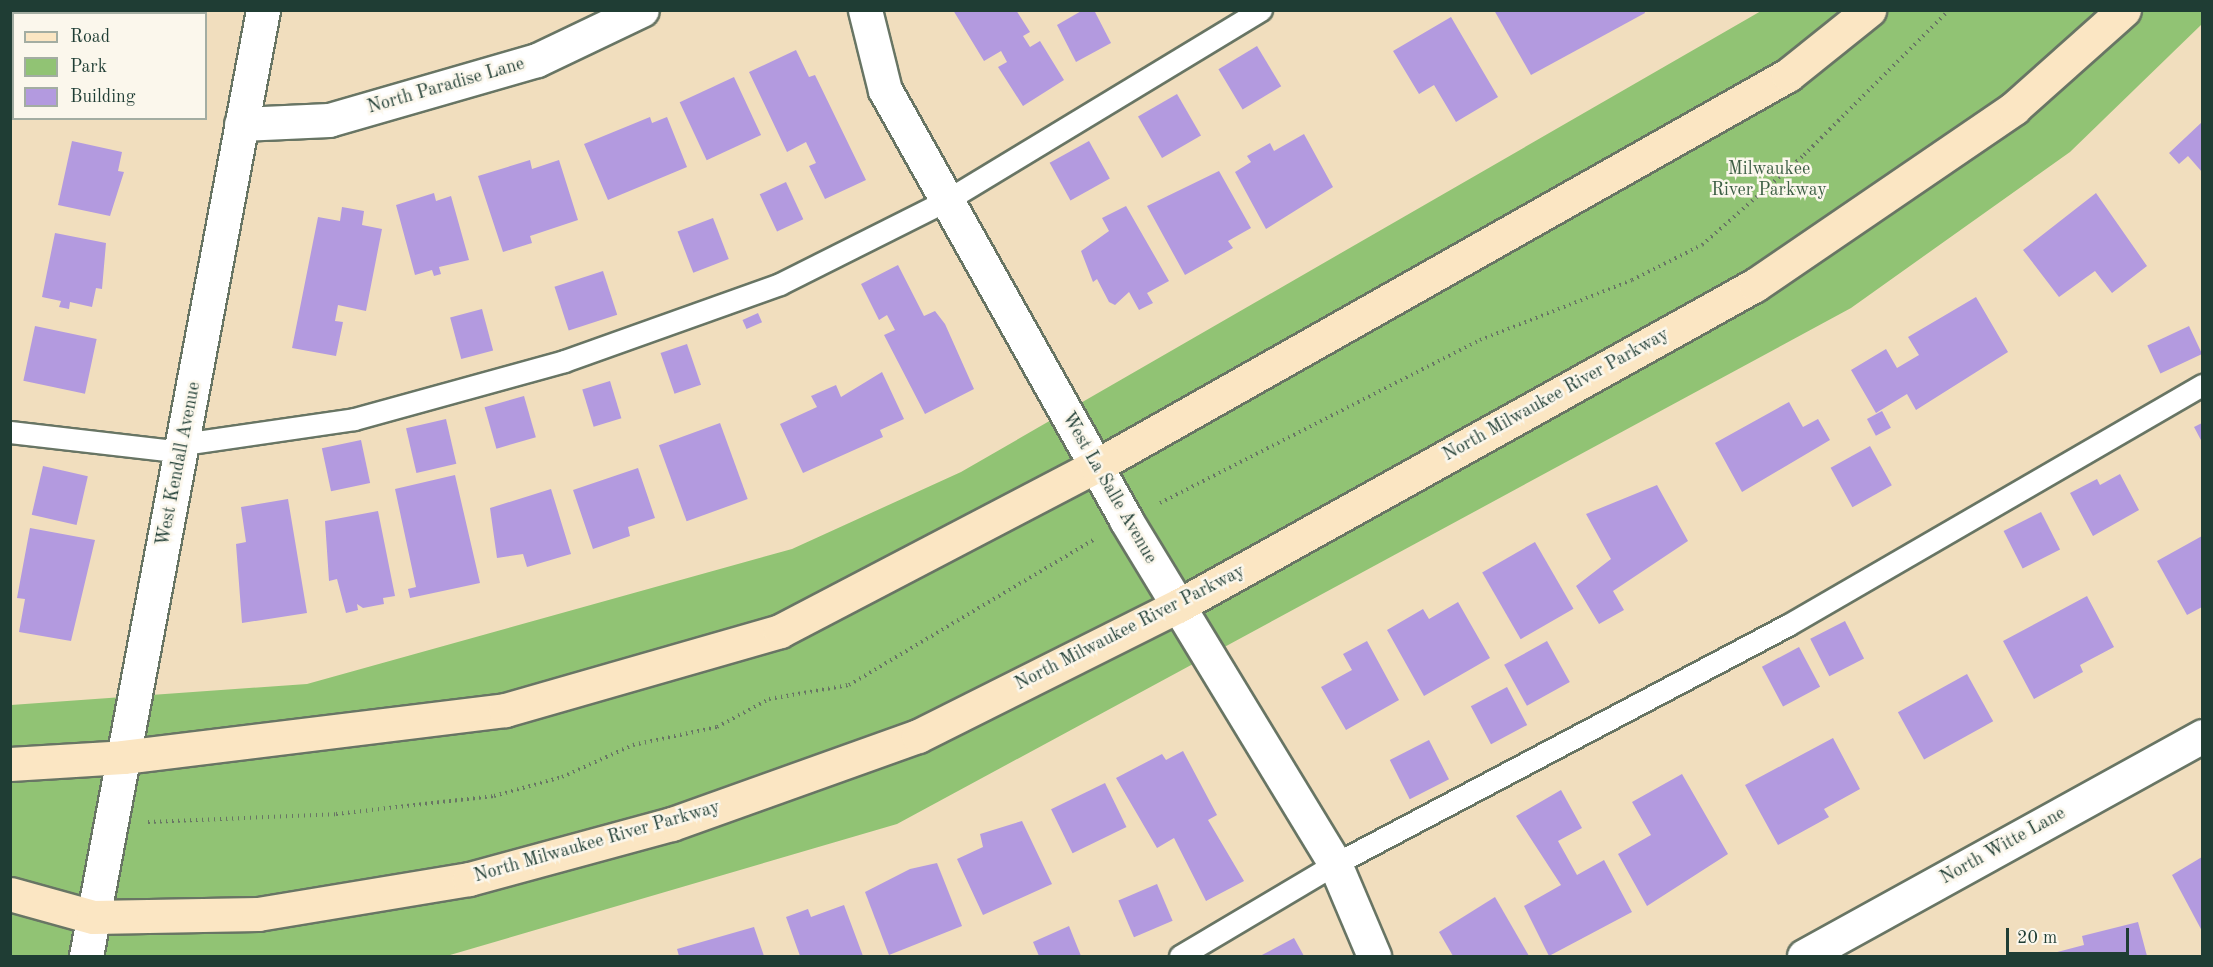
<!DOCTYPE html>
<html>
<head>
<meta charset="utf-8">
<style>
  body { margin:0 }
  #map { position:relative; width:2213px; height:967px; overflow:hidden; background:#f1debe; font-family:"Old Standard TT",serif }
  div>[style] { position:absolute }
  .green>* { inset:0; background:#91c374 }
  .building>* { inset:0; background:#b39adf; transform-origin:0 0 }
  .path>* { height:4px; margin-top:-2px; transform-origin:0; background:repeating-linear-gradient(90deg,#687564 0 1.5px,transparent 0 6px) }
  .roads { filter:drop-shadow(2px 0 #687564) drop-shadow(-2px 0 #687564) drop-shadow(0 2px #687564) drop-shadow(0 -2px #687564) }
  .lane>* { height:21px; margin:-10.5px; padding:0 10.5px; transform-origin:10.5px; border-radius:10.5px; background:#fff }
  .street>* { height:33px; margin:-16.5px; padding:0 16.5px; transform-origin:16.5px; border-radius:16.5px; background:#fff }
  .secondary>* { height:33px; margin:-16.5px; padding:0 16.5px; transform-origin:16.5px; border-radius:16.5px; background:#fbe6c3 }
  span { translate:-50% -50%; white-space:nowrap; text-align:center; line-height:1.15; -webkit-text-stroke:5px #fbf7ec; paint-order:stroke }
  .street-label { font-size:18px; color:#1f3d34 }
  .park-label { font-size:18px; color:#3c5e44 }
  .frame { position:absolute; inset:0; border:12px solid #1f3d34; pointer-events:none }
  .legend { position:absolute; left:12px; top:12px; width:195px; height:108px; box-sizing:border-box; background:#fbf7ec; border:2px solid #a3ada2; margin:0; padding:8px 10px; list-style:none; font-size:18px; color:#1f3d34 }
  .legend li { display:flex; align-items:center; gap:12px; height:30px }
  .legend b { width:30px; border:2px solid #a3ada2 }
  .scale { position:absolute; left:2006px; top:928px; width:123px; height:27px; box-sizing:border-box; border:3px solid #1f3d34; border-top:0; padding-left:8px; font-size:18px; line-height:21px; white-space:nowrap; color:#1f3d34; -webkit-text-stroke:4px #fbf7ec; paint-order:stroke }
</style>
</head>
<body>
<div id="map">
  <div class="green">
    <i style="clip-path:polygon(1761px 11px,2202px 11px,2202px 24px,2070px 152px,1851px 308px,897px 824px,450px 955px,11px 956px,11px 705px,307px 684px,792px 549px,961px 472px)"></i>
  </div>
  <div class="building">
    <i style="clip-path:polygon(18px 10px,68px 10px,17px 14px)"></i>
    <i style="clip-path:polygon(953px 10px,1016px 10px,1030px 32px,1023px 36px,1030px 47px,1040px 41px,1064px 80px,1023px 106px,998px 67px,1007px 62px,1001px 51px,984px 61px)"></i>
    <i style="clip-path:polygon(1083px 10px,1094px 10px,1111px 43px,1076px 62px,1057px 25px)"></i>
    <i style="clip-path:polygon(1494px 10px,1644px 10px,1645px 13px,1531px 75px)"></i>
    <i style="clip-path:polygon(1451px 17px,1498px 97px,1456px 122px,1434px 85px,1419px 94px,1393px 51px)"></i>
    <i style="left:1257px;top:46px;width:47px;height:45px;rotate:59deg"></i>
    <i style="clip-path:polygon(796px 50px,809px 77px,815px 75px,866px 180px,825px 199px,809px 166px,816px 163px,806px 142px,787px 152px,749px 72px)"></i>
    <i style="left:734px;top:77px;width:64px;height:60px;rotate:65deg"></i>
    <i style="left:1177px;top:94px;width:48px;height:45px;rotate:60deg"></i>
    <i style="clip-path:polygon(650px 117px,652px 123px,667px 117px,687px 167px,608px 200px,584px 144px)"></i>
    <i style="clip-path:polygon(2202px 122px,2202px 172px,2188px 156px,2179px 164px,2169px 153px)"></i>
    <i style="clip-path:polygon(1304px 134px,1333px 187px,1266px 229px,1235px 172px,1251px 162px,1247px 156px,1270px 143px,1274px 151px)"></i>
    <i style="clip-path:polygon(72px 141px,122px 152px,118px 171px,124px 172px,110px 216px,58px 205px)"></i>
    <i style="left:1089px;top:141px;width:43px;height:45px;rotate:61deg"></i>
    <i style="clip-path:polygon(530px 160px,532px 169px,559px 160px,578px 220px,530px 236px,532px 243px,503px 252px,478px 176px)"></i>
    <i style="clip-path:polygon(1219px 171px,1251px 228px,1228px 241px,1233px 248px,1185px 275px,1147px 206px)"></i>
    <i style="left:786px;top:182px;width:41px;height:29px;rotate:65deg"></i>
    <i style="clip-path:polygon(434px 193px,436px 201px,451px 196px,469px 260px,439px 267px,441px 274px,434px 276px,432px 270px,415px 275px,396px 205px)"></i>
    <i style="clip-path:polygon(2096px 193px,2147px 266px,2112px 293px,2095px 271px,2059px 297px,2023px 250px)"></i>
    <i style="clip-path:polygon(1126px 206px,1169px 281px,1147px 293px,1153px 303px,1139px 310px,1129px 292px,1115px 305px,1109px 302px,1097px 279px,1093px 282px,1081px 251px,1109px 231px,1102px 218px)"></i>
    <i style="clip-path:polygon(342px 207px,364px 211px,362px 225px,382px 229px,366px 311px,338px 305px,335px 321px,343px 322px,336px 356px,292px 348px,318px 217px,340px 221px)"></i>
    <i style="left:713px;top:218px;width:44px;height:38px;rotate:69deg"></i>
    <i style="clip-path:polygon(55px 233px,106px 243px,102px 289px,96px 288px,92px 307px,70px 302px,69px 309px,59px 307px,61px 301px,42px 297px)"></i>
    <i style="clip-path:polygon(898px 265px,924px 316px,935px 311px,945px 324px,974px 389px,925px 414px,884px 335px,895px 330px,887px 315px,879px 320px,861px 284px)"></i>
    <i style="left:603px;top:271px;width:46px;height:51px;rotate:72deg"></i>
    <i style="clip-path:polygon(1976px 297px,2008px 352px,1916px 410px,1907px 394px,1876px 413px,1851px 370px,1886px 349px,1897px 368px,1919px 355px,1908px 337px)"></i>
    <i style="left:482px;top:309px;width:43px;height:33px;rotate:75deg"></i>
    <i style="left:758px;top:313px;width:10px;height:17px;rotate:66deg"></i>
    <i style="left:35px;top:326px;width:63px;height:56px;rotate:12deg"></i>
    <i style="left:2189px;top:326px;width:31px;height:46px;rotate:65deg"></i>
    <i style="left:687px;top:344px;width:43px;height:28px;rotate:71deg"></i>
    <i style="clip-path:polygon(882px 372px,904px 419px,880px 430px,883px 437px,803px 473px,780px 424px,817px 407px,811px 396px,836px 385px,841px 397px)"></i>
    <i style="left:610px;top:381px;width:39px;height:29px;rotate:73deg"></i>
    <i style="left:524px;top:396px;width:43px;height:41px;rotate:74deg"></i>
    <i style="clip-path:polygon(1789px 402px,1803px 427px,1818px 419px,1830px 440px,1742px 492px,1715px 443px)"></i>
    <i style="left:1882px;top:411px;width:19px;height:17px;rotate:62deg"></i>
    <i style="left:446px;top:419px;width:46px;height:41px;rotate:77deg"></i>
    <i style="left:720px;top:423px;width:81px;height:65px;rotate:70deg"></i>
    <i style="clip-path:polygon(2202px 423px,2202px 442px,2194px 427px)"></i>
    <i style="left:361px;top:440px;width:44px;height:40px;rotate:78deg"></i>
    <i style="left:1870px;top:446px;width:45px;height:45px;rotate:61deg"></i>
    <i style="left:43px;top:466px;width:46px;height:50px;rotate:13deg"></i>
    <i style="clip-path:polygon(638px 468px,655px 518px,628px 527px,630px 536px,593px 549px,573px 490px)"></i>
    <i style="clip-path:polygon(2120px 474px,2139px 510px,2093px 536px,2070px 493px,2097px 479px,2100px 485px)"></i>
    <i style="clip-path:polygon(455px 475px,480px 583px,410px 598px,408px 589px,416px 587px,395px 489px)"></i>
    <i style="clip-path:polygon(1657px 485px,1688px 541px,1613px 591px,1624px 610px,1599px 624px,1576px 586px,1611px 559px,1586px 514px)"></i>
    <i style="clip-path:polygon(551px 489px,571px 554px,527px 567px,523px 554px,497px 558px,490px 508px)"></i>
    <i style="clip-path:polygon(288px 499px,307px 613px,242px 623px,236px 544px,246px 542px,241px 507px)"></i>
    <i style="clip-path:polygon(378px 511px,395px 596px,383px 598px,384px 604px,363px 608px,357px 604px,358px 610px,346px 613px,337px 579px,329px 581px,325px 521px)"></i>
    <i style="left:2041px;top:512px;width:42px;height:42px;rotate:63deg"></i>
    <i style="clip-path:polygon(30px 528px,95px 540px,71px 641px,19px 632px,25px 599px,17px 598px)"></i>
    <i style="clip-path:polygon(2202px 536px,2202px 607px,2187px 615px,2157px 561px)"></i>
    <i style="left:1535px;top:542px;width:77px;height:61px;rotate:60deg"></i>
    <i style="clip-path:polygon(2087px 596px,2114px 647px,2080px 665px,2083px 672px,2034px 699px,2003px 641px)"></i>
    <i style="clip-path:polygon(1458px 602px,1490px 658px,1424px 696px,1387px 630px,1423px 609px,1429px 619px)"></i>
    <i style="left:1845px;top:621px;width:42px;height:39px;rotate:63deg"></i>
    <i style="clip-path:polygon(1367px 641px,1399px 700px,1346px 730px,1321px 687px,1352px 670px,1343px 654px)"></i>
    <i style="left:1547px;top:641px;width:47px;height:49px;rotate:61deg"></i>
    <i style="left:1799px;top:647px;width:45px;height:42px;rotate:62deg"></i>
    <i style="left:1967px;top:674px;width:54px;height:79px;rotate:61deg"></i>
    <i style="left:1507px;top:687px;width:43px;height:41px;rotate:62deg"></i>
    <i style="clip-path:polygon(1833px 738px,1860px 789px,1824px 809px,1829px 817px,1778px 845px,1745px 785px)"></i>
    <i style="left:1429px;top:740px;width:44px;height:44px;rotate:63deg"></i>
    <i style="clip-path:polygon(1183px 751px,1217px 815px,1208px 820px,1244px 881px,1206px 901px,1174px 838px,1157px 848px,1116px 778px,1162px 754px,1166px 760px)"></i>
    <i style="clip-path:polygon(1682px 774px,1728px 854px,1647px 906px,1618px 854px,1651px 835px,1632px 802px)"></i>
    <i style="left:1105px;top:783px;width:49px;height:60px;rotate:64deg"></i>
    <i style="clip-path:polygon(1561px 790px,1582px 828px,1558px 841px,1577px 875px,1604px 860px,1632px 912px,1549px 956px,1524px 906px,1561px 885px,1516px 816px)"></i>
    <i style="clip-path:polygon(1022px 821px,1052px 884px,983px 915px,957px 859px,983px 847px,980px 834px)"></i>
    <i style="clip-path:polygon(2202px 857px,2202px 931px,2172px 875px)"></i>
    <i style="clip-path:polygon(937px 863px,962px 926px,889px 955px,865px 892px,910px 869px)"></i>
    <i style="left:1157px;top:884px;width:40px;height:42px;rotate:67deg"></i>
    <i style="clip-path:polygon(1495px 897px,1529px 956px,1453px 956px,1439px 932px)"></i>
    <i style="clip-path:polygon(844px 905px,863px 956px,800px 956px,786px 917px,808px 909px,811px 917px)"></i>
    <i style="clip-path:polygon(2138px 922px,2147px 956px,2042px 956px,2084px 945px,2082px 936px)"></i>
    <i style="clip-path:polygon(1069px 926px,1081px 956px,1039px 956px,1033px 942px)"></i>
    <i style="clip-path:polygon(754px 927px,764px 956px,679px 956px,677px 949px)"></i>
    <i style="clip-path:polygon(1294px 938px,1304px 956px,1260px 956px)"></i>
  </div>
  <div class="path">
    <i style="left:1160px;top:503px;width:359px;rotate:-27deg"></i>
    <i style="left:1480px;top:340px;width:163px;rotate:-21.5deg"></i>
    <i style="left:1632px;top:280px;width:78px;rotate:-26.6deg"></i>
    <i style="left:1702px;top:245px;width:136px;rotate:-41.4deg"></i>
    <i style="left:1804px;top:155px;width:205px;rotate:-45deg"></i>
    <i style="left:148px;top:822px;width:188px;rotate:-2.4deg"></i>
    <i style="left:336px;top:814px;width:159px;rotate:-6.5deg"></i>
    <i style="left:494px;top:796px;width:71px;rotate:-15.6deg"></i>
    <i style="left:562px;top:777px;width:78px;rotate:-24.3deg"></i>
    <i style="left:633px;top:745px;width:86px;rotate:-12.1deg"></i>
    <i style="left:717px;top:727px;width:59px;rotate:-28.3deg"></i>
    <i style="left:769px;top:699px;width:81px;rotate:-9.9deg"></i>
    <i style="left:849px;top:685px;width:284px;rotate:-30.7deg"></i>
  </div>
  <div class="roads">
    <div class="lane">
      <i style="left:10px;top:432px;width:173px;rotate:6.6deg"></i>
      <i style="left:183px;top:444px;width:173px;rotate:-8.3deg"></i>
      <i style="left:354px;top:419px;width:218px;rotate:-15.4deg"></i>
      <i style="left:564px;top:361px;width:229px;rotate:-19.6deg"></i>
      <i style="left:780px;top:284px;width:187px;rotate:-26.7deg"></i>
      <i style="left:947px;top:200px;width:367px;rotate:-31.2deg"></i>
      <i style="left:1180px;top:956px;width:180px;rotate:-30.7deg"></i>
      <i style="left:1335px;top:864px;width:512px;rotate:-27.82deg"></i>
      <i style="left:1788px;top:625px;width:479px;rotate:-30.1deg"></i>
    </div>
    <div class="street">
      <i style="left:865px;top:10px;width:82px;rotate:76deg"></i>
      <i style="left:885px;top:90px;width:493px;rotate:60.7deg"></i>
      <i style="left:1126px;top:520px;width:403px;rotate:58.7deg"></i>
      <i style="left:1335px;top:864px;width:100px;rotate:67deg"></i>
      <i style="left:241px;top:124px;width:88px;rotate:-2.6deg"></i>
      <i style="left:329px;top:120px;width:216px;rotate:-16.1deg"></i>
      <i style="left:537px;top:60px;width:116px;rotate:-25.5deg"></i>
      <i style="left:86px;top:956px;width:962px;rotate:-79.4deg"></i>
      <i style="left:1804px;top:956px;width:455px;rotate:-28.9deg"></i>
    </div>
    <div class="secondary">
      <i style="left:10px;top:764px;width:113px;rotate:-3.5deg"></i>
      <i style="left:123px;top:757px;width:385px;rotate:-7deg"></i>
      <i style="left:505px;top:710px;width:286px;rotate:-16deg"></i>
      <i style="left:780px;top:631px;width:356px;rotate:-27.6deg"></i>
      <i style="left:1096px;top:466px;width:795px;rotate:-29.47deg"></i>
      <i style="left:1788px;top:75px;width:104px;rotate:-38.7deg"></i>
      <i style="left:10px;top:894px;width:86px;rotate:15.5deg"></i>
      <i style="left:93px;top:917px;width:165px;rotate:-1deg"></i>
      <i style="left:258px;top:914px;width:214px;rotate:-9.4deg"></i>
      <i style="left:469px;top:879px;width:210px;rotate:-15.2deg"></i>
      <i style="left:672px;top:824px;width:261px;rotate:-19.7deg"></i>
      <i style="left:918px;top:736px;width:291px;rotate:-26.6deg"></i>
      <i style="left:1178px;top:606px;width:660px;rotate:-29.09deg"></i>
      <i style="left:1755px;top:285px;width:314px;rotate:-34.3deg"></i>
      <i style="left:2014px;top:108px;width:147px;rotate:-41.7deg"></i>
    </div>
  </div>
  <div class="street-label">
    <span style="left:446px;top:86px;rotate:-16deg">North Paradise Lane</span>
    <span style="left:1556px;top:395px;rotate:-29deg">North Milwaukee River Parkway</span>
    <span style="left:179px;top:464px;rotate:-79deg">West Kendall Avenue</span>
    <span style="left:1109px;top:488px;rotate:60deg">West La Salle Avenue</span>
    <span style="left:1130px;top:628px;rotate:-27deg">North Milwaukee River Parkway</span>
    <span style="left:597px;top:842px;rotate:-16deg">North Milwaukee River Parkway</span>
    <span style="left:2003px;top:846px;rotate:-29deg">North Witte Lane</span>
  </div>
  <div class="park-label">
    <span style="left:1769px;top:180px">Milwaukee<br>River Parkway</span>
  </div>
  <div class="frame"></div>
  <ul class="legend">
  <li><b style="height:8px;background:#fbe6c3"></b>Road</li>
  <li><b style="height:16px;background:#91c374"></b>Park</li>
  <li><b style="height:16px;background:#b39adf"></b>Building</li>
  </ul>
  <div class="scale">20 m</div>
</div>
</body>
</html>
